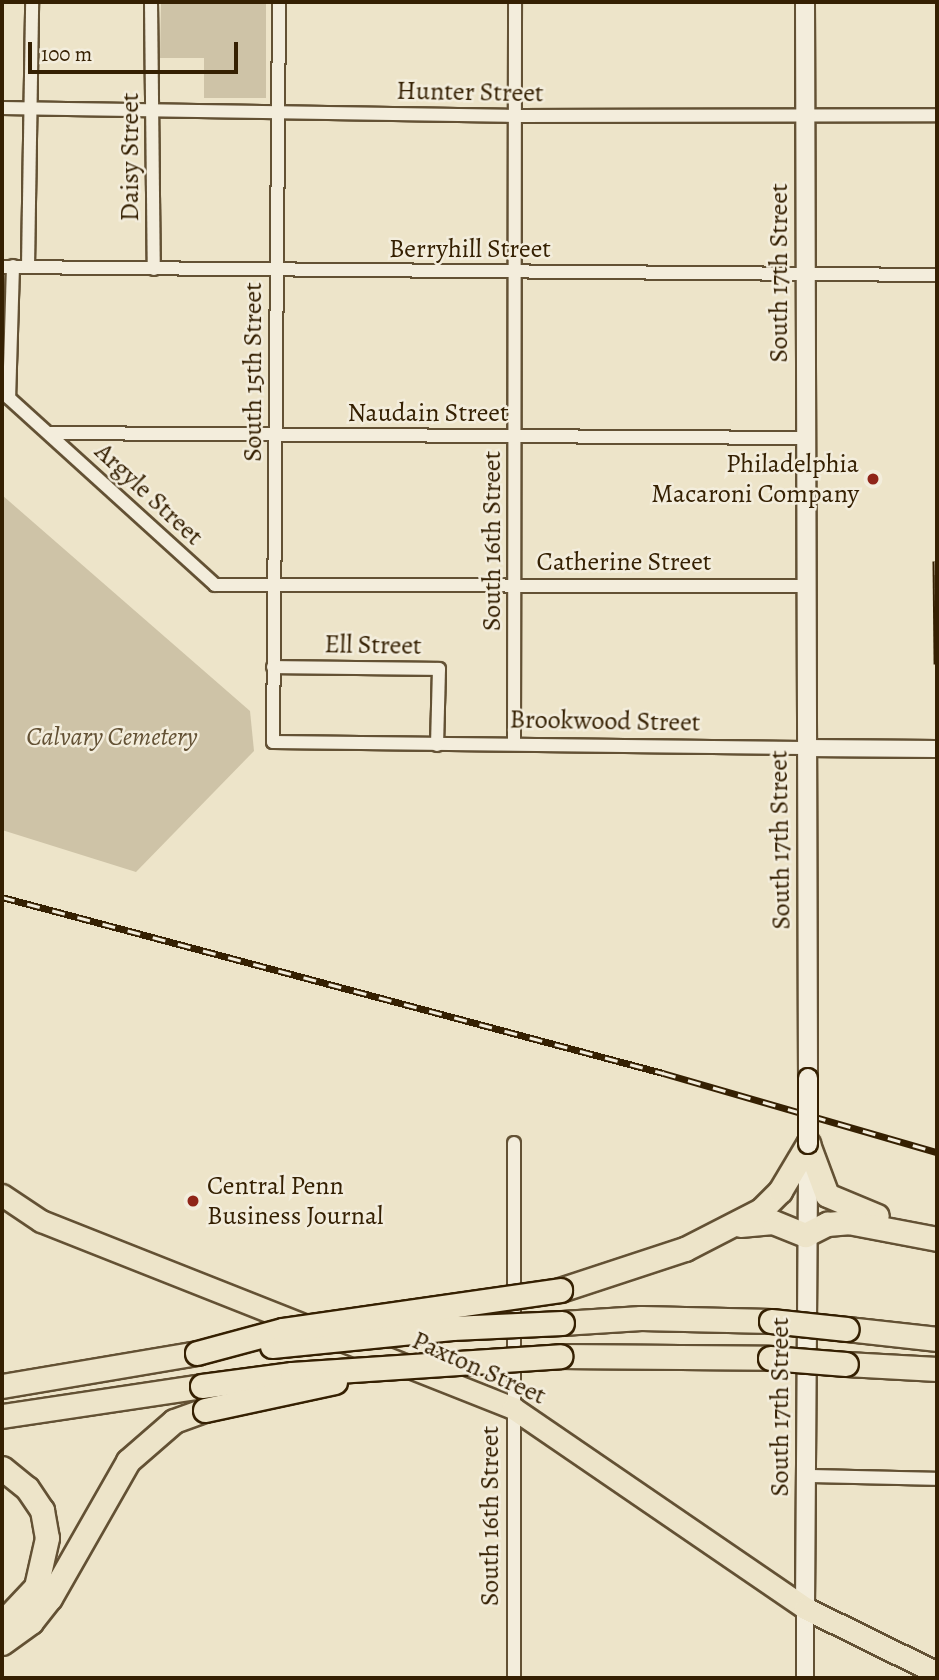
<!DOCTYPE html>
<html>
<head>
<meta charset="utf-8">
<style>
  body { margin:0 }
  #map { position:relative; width:939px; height:1680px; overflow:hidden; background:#ede4c9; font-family:Alegreya,serif }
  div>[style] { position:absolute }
  .green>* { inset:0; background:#cec3a7 }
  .roads { filter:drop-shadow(2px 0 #635134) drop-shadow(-2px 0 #635134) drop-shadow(0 2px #635134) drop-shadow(0 -2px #635134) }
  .minor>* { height:12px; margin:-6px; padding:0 6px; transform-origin:6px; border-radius:6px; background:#f3eddc }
  .tertiary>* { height:16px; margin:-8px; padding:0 8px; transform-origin:8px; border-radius:8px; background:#f3eddc }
  .secondary>* { height:18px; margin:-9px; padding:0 9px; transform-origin:9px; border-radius:9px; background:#f3eddc }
  .primary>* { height:21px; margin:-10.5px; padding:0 10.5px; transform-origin:10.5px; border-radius:10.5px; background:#ede4c9 }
  .motorway>* { height:23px; margin:-11.5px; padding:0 11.5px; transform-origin:11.5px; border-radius:11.5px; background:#ede4c9 }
  .rail>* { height:7px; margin-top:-3.5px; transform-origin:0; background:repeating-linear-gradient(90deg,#f3eddc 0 13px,#352002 0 26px); box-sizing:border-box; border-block:2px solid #352002 }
  .bridges { filter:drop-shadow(2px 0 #352002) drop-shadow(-2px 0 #352002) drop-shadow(0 2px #352002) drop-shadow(0 -2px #352002) }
  .secondary-bridge>* { height:18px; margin:-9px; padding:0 9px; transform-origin:9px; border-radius:9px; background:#f3eddc }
  .motorway-bridge>* { height:23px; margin:-11.5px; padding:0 11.5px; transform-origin:11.5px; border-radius:11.5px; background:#ede4c9 }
  .dots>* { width:19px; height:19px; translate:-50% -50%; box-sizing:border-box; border:4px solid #f3eddc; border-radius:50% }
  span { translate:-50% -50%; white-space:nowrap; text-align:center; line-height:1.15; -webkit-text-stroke:5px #f3eddc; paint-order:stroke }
  .street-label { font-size:26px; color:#352002 }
  .poi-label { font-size:26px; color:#352002 }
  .right { translate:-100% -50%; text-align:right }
  .left { translate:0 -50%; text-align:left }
  .park-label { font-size:26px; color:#635134; font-style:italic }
  .frame { position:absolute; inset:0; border:4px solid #352002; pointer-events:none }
  .scale { position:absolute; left:28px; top:42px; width:210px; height:32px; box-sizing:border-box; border:4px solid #352002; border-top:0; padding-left:9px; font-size:21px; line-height:24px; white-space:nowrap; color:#352002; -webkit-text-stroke:5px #f3eddc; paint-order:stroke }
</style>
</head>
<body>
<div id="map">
  <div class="green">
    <i style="clip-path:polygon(161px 2px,266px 2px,266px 98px,204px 98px,204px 58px,160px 58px)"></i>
    <i style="clip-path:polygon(2px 495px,250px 711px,254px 751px,136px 872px,2px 830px)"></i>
  </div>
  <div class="roads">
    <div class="minor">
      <i style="left:151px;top:2px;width:267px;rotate:89.4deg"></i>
      <i style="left:279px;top:2px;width:740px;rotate:90.46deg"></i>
      <i style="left:273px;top:742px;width:532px;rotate:0.65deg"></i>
      <i style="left:2px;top:108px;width:513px;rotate:0.89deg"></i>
      <i style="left:515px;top:116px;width:422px;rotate:-0.1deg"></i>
      <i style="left:13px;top:266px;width:132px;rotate:91.7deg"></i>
      <i style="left:9px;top:398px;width:278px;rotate:42.2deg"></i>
      <i style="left:215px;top:585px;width:590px;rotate:0.1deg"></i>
      <i style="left:2px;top:267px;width:935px;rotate:0.49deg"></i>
      <i style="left:28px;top:267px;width:265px;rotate:-89.1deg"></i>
      <i style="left:49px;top:433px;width:757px;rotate:0.38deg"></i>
      <i style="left:273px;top:667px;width:166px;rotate:0.7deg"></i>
      <i style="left:439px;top:669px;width:76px;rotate:91.5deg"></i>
      <i style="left:514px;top:744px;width:742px;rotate:-89.92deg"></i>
      <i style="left:806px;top:1476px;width:131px;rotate:1.3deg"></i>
      <i style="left:514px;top:1678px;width:535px;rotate:-90deg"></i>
    </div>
    <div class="tertiary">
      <i style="left:805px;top:748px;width:132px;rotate:0.4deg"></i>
      <i style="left:805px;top:1608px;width:70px;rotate:90deg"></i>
    </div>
    <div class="secondary">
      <i style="left:805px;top:2px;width:1076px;rotate:89.84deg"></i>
      <i style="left:805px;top:1608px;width:457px;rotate:-89.6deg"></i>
    </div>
    <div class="primary">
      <i style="left:2px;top:1195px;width:47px;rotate:33.7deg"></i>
      <i style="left:41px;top:1221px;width:508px;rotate:21.61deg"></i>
      <i style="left:513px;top:1408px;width:354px;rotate:34.4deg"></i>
      <i style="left:805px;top:1608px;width:147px;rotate:26.2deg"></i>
    </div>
    <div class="motorway">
      <i style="left:808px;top:1144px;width:54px;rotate:69.6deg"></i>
      <i style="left:827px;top:1195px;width:54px;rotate:22.8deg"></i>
      <i style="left:740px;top:1225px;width:33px;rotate:-5deg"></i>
      <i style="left:773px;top:1222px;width:35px;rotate:22deg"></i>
      <i style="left:805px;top:1235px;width:25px;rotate:-27deg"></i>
      <i style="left:827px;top:1224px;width:21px;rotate:-5deg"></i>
      <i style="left:848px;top:1222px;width:91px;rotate:10.8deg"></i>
      <i style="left:560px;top:1290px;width:132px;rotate:-18.2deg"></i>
      <i style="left:685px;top:1249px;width:85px;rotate:-27.2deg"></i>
      <i style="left:761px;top:1210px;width:27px;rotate:-45deg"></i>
      <i style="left:780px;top:1191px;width:55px;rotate:-59.2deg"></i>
      <i style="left:562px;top:1323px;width:79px;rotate:-3.6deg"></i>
      <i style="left:641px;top:1318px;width:130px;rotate:1.3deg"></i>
      <i style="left:847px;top:1329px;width:91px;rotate:6.3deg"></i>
      <i style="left:560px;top:1356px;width:210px;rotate:0.5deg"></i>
      <i style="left:846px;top:1364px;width:91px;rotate:3.1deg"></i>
      <i style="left:2px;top:1386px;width:198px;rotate:-9.6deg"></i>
      <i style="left:2px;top:1416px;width:202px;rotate:-8.5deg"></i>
      <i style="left:2px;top:1468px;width:32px;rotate:39deg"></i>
      <i style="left:27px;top:1488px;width:27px;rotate:56deg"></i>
      <i style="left:42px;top:1510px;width:28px;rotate:80deg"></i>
      <i style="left:47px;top:1538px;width:50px;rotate:102.7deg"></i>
      <i style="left:36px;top:1587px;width:50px;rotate:133.4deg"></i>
      <i style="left:2px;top:1643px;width:36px;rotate:-36deg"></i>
      <i style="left:31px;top:1622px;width:31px;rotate:-52deg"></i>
      <i style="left:50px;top:1598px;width:158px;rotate:-60.3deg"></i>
      <i style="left:128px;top:1461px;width:61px;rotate:-41deg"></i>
      <i style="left:174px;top:1421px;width:33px;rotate:-20deg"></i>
    </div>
  </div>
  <div class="rail">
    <i style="left:936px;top:561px;width:103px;rotate:89.4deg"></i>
    <i style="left:2px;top:897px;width:684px;rotate:14.91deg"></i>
    <i style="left:663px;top:1073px;width:285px;rotate:16.1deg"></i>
  </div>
  <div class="bridges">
    <div class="secondary-bridge">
      <i style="left:808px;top:1144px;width:66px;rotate:-90deg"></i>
    </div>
    <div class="motorway-bridge">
      <i style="left:771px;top:1321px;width:76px;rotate:6deg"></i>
      <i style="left:272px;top:1346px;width:181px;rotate:-5.7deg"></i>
      <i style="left:452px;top:1328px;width:110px;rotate:-2.6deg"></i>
      <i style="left:197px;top:1353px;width:89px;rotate:-15deg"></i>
      <i style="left:283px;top:1330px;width:280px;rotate:-8.2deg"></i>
      <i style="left:770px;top:1358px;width:76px;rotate:4.5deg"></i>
      <i style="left:202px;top:1386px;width:91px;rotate:-7.6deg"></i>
      <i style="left:292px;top:1374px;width:269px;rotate:-3.8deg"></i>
      <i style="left:205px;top:1410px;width:133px;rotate:-12.2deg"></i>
    </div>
  </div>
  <div class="dots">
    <i style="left:873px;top:479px;background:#8f2418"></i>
    <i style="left:193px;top:1201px;background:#8f2418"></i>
  </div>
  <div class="street-label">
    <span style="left:470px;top:92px;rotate:1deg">Hunter Street</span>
    <span style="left:130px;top:157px;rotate:-90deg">Daisy Street</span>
    <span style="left:470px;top:249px">Berryhill Street</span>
    <span style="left:779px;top:273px;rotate:-90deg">South 17th Street</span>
    <span style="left:253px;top:372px;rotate:-90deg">South 15th Street</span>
    <span style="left:428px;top:413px">Naudain Street</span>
    <span style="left:149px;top:494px;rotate:43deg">Argyle Street</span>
    <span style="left:492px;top:541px;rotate:-90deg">South 16th Street</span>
    <span style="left:624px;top:562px">Catherine Street</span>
    <span style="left:373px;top:645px;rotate:1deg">Ell Street</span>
    <span style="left:605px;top:721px;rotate:1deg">Brookwood Street</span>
    <span style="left:780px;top:840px;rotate:-91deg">South 17th Street</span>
    <span style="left:479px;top:1368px;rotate:24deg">Paxton Street</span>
    <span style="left:780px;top:1407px;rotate:-90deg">South 17th Street</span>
    <span style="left:490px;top:1516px;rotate:-90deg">South 16th Street</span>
  </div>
  <div class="poi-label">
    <span class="right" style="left:859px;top:479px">Philadelphia<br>Macaroni Company</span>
    <span class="left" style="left:207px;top:1201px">Central Penn<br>Business Journal</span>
  </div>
  <div class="park-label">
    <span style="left:112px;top:737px">Calvary Cemetery</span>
  </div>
  <div class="frame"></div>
  <div class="scale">100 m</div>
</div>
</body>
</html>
